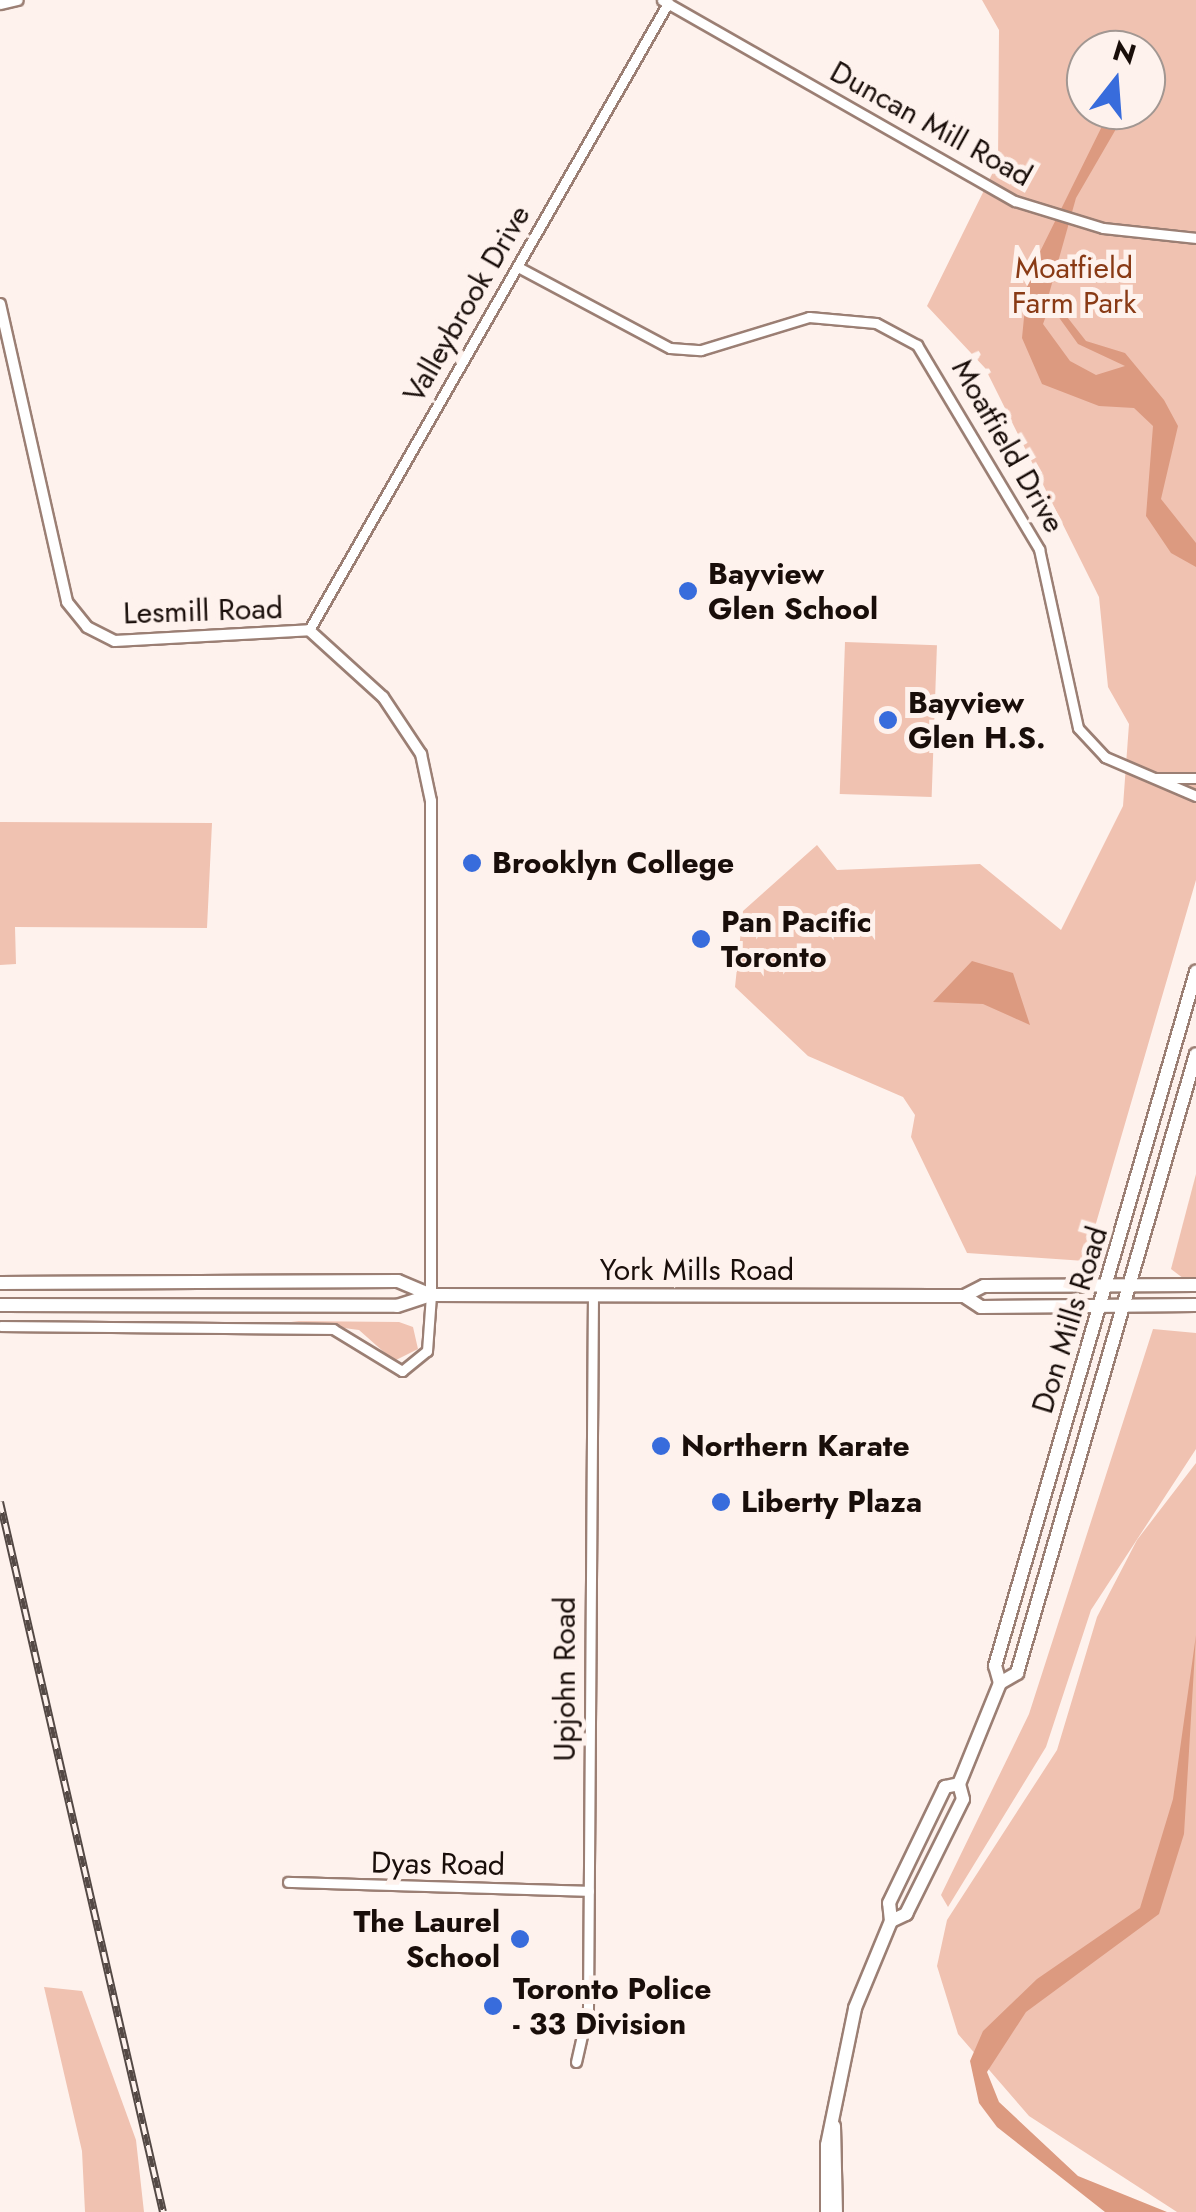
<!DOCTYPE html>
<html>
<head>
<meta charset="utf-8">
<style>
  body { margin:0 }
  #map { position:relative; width:1196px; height:2212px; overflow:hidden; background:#fef2ed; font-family:Jost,sans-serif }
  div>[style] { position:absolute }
  .green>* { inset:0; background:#f0c2b1; transform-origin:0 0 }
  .water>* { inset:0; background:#dc9a80 }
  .roads { filter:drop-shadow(2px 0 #9b7f74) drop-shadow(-2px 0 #9b7f74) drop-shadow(0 2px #9b7f74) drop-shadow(0 -2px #9b7f74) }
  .minor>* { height:9px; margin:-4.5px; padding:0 4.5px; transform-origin:4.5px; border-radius:4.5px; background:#fff }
  .tertiary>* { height:10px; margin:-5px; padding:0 5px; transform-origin:5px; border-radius:5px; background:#fff }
  .secondary>* { height:12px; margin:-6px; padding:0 6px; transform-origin:6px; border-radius:6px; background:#fff }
  .rail>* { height:8px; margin-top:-4px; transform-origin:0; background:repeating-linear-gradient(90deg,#fef2ed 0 11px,#544945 0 22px); box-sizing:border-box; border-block:2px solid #544945 }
  .dots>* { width:28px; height:28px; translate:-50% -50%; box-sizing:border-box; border:5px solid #fef2ed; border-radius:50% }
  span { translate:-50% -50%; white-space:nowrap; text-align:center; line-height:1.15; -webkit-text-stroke:10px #fef2ed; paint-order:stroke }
  .street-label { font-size:30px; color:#190e0a }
  .park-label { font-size:30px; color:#893a15 }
  .poi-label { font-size:30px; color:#190e0a; font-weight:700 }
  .left { translate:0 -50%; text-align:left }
  .right { translate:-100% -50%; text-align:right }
  .north { position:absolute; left:1066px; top:30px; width:100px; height:100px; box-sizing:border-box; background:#fef2ed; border:2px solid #a29792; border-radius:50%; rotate:17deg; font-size:28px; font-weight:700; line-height:40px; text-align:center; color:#190e0a }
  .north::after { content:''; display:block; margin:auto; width:35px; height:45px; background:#386cdc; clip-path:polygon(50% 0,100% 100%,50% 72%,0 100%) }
</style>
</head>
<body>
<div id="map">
  <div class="green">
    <i style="clip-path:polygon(evenodd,982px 0,1196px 0,1196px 880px,1085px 1261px,967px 1253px,911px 1137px,915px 1115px,903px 1097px,808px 1056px,735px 987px,743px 911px,817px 845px,837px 870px,980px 864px,1061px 930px,1123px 806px,1129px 724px,1108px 687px,1099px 597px,985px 368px,927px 306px,998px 162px,999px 30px,982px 0,1086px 50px,1146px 50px,1146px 110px,1086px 110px,1086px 50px)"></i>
    <i style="left:845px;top:642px;width:92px;height:152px;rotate:2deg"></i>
    <i style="clip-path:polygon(0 822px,212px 823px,207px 928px,15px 927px,16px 964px,0 965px)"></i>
    <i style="clip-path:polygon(1196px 1174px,1196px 1288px,1171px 1269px)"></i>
    <i style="clip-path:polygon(291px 1321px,399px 1322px,413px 1327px,418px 1349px,394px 1361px,359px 1330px)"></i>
    <i style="clip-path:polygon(1153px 1329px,1196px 1333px,1196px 1449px,1091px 1610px,1046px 1747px,948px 1907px,941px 1895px,1029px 1714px)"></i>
    <i style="clip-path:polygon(1196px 1463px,1196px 2212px,1177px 2212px,1029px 2116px,958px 2034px,937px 1966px,947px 1920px,1057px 1750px,1097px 1617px,1137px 1540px)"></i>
    <i style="clip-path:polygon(44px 1987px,82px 1991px,136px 2140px,144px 2212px,85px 2212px,82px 2151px)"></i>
  </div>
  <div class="water">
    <i style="clip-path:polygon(evenodd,1110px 110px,1127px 110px,1076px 198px,1049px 294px,1086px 341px,1125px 353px,1164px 400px,1178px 426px,1161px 499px,1196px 543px,1196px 567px,1171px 553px,1146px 516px,1153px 426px,1134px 408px,1099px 406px,1042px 384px,1022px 338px,1028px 276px,1110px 110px,1050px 305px,1078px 344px,1125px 366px,1096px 375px,1070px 361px,1043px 324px,1050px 305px)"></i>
    <i style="clip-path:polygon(972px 961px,1013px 973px,1030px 1025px,983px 1004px,933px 1002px)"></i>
    <i style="clip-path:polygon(1196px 1635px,1184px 1834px,1159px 1914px,1026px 2012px,987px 2072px,999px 2102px,1078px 2176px,1167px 2212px,1105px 2212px,997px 2127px,979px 2103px,970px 2061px,983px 2031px,1037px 1979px,1140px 1908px,1173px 1799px)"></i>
  </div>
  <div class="roads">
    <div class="minor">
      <i style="left:662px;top:0;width:406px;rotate:29.7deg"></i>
      <i style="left:1015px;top:201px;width:92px;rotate:17.1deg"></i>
      <i style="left:1103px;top:228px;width:94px;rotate:6.1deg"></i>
      <i style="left:0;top:4px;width:18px;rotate:-13deg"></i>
      <i style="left:518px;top:267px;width:172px;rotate:28.1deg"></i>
      <i style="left:670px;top:348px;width:31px;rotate:4deg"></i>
      <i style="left:701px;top:350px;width:113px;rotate:-17deg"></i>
      <i style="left:809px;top:317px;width:67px;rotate:5.1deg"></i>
      <i style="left:876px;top:323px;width:47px;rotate:28.2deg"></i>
      <i style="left:917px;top:345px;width:238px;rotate:59.1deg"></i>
      <i style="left:1039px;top:549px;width:183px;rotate:77.7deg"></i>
      <i style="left:1078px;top:728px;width:40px;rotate:47deg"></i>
      <i style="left:1105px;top:757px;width:99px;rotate:23.2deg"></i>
      <i style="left:309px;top:630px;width:723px;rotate:-60.21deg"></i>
      <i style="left:1155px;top:778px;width:41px"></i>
      <i style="left:1px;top:1326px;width:332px;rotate:0.5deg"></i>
      <i style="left:333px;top:1329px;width:81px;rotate:31.3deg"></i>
      <i style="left:402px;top:1371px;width:32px;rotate:-39deg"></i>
      <i style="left:427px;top:1351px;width:56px;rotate:-85.9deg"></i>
      <i style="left:288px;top:1882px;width:301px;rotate:1.7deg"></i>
      <i style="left:576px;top:2062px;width:54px;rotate:-77.2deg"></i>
      <i style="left:588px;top:2009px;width:714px;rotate:-89.6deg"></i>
    </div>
    <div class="tertiary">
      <i style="left:0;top:304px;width:305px;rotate:77.3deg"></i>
      <i style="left:67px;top:602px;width:32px;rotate:51deg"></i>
      <i style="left:87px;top:627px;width:31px;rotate:27deg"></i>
      <i style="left:115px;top:641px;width:194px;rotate:-3.2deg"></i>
      <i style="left:309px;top:630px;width:100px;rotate:42.2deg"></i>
      <i style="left:383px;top:697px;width:69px;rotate:56.3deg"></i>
      <i style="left:421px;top:754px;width:48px;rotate:78deg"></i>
      <i style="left:431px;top:801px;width:494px;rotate:90deg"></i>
    </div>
    <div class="secondary">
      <i style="left:0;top:1283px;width:398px;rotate:-0.3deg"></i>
      <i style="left:398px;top:1281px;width:36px;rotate:23deg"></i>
      <i style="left:964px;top:1296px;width:20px;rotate:33deg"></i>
      <i style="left:981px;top:1307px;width:215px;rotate:-0.5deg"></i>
      <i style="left:0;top:1305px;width:397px;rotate:0.1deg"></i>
      <i style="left:397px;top:1306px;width:36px;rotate:-18deg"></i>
      <i style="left:431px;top:1295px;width:533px;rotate:0.11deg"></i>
      <i style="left:964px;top:1296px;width:22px;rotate:-27deg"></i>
      <i style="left:984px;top:1286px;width:212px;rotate:-0.3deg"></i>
      <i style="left:1000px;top:1683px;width:20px;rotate:-30deg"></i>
      <i style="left:1017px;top:1673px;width:644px;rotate:-73.87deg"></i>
      <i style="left:891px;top:1921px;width:17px;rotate:-25deg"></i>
      <i style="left:906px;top:1914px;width:128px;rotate:-63.6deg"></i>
      <i style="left:963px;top:1799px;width:16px;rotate:-105deg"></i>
      <i style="left:959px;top:1784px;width:109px;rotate:-67.9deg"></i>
      <i style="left:1000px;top:1683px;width:18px;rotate:-106deg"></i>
      <i style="left:995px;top:1666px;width:723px;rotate:-73.85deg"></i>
      <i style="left:834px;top:2126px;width:86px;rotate:88.7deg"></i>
      <i style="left:827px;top:2212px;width:67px;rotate:-90deg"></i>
      <i style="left:827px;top:2145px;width:140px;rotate:-78.4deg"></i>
      <i style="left:855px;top:2008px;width:94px;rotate:-67.5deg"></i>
      <i style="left:891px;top:1921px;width:18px;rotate:-96deg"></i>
      <i style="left:889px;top:1903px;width:129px;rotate:-64.2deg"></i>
      <i style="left:945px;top:1787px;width:14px;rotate:-12deg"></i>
    </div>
  </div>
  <div class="rail">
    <i style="left:0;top:1502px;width:728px;rotate:77.07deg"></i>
  </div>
  <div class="dots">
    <i style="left:688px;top:591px;background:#386cdc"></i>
    <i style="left:888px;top:720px;background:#386cdc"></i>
    <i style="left:472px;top:863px;background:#386cdc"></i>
    <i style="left:701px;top:939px;background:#386cdc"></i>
    <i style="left:661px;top:1446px;background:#386cdc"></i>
    <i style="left:721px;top:1502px;background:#386cdc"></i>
    <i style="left:520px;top:1939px;background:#386cdc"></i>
    <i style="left:493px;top:2006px;background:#386cdc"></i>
  </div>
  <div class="street-label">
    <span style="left:931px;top:124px;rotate:29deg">Duncan Mill Road</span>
    <span style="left:467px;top:304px;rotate:-60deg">Valleybrook Drive</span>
    <span style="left:1008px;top:446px;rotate:60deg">Moatfield Drive</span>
    <span style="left:203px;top:611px;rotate:-2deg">Lesmill Road</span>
    <span style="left:697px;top:1270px">York Mills Road</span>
    <span style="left:1070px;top:1320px;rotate:-73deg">Don Mills Road</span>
    <span style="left:565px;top:1679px;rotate:-90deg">Upjohn Road</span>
    <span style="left:438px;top:1864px;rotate:1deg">Dyas Road</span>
  </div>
  <div class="park-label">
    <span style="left:1074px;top:285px">Moatfield<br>Farm Park</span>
  </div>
  <div class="poi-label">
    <span class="left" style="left:708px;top:591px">Bayview<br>Glen School</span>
    <span class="left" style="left:908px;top:720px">Bayview<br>Glen H.S.</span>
    <span class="left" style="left:492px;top:863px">Brooklyn College</span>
    <span class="left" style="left:721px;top:939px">Pan Pacific<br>Toronto</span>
    <span class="left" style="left:681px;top:1446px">Northern Karate</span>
    <span class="left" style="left:741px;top:1502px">Liberty Plaza</span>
    <span class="right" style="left:500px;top:1939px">The Laurel<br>School</span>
    <span class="left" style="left:513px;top:2006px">Toronto Police<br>- 33 Division</span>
  </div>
  <div class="north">N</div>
</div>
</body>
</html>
